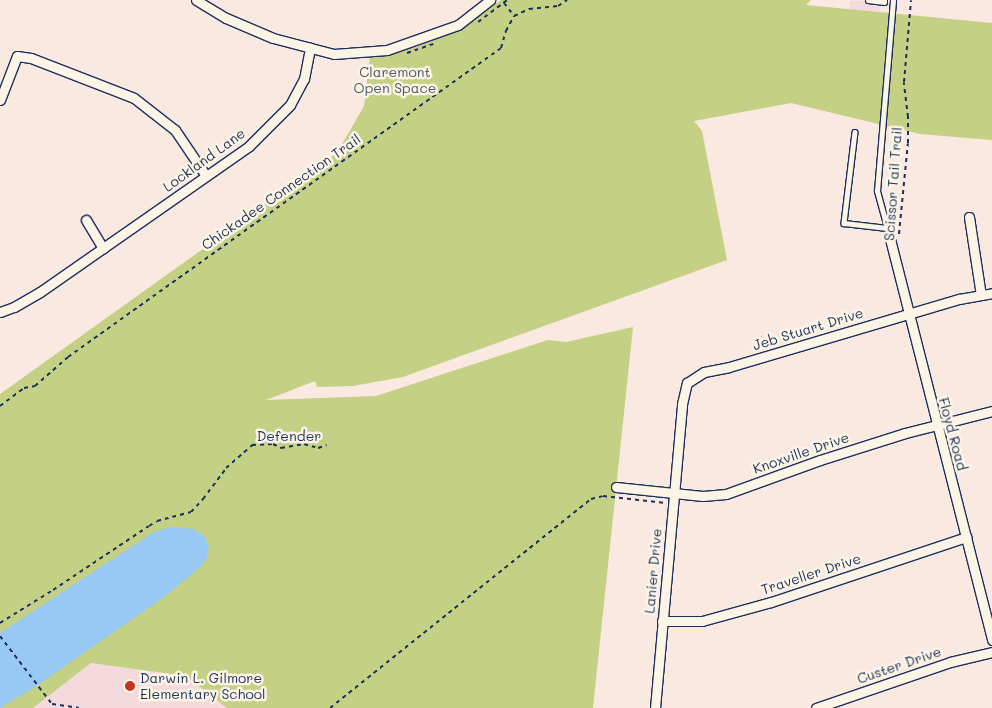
<!DOCTYPE html>
<html>
<head>
<meta charset="utf-8">
<style>
  body { margin:0 }
  #map { position:relative; width:992px; height:708px; overflow:hidden; background:#f9e9e1; font-family:Mali,sans-serif }
  div>[style] { position:absolute }
  .built>* { inset:0; background:#f5dadd }
  .green>* { inset:0; background:#c4d084 }
  .water>* { inset:0; background:#98c8f4 }
  .path>* { height:2px; margin-top:-1px; transform-origin:0; background:repeating-linear-gradient(90deg,#1b2f5e 0 4px,transparent 0 8px) }
  .roads { filter:drop-shadow(1px 0 #1b2f5e) drop-shadow(-1px 0 #1b2f5e) drop-shadow(0 1px #1b2f5e) drop-shadow(0 -1px #1b2f5e) }
  .lane>* { height:4.5px; margin:-2.25px; padding:0 2.25px; transform-origin:2.25px; border-radius:2.25px; background:#fcf5e5 }
  .street>* { height:9px; margin:-4.5px; padding:0 4.5px; transform-origin:4.5px; border-radius:4.5px; background:#fcf5e5 }
  .dots>* { width:14px; height:14px; translate:-50% -50%; box-sizing:border-box; border:2px solid #fcf5e5; border-radius:50% }
  span { translate:-50% -50%; white-space:nowrap; text-align:center; line-height:1.15; -webkit-text-stroke:5px #fcf5e5; paint-order:stroke }
  .park-label { font-size:14px; color:#455768 }
  .street-label { font-size:14px; color:#1b2f5e }
  .poi-label { font-size:14px; color:#1b2f5e }
  .left { translate:0 -50%; text-align:left }
</style>
</head>
<body>
<div id="map">
  <div class="built">
    <i style="clip-path:polygon(888px 0,888px 6px,880px 5px,879px 13px,849px 12px,850px 1px)"></i>
    <i style="clip-path:polygon(91px 663px,186px 676px,227px 708px,33px 708px)"></i>
  </div>
  <div class="green">
    <i style="clip-path:polygon(501px 0,811px 0,806px 5px,992px 23px,992px 140px,920px 134px,791px 103px,694px 121px,702px 131px,727px 260px,403px 377px,353px 386px,317px 387px,315px 381px,266px 400px,376px 396px,548px 340px,566px 342px,633px 327px,593px 708px,227px 708px,186px 676px,91px 663px,33px 708px,0 708px,0 394px,337px 153px,364px 106px,370px 56px,416px 47px,458px 31px)"></i>
  </div>
  <div class="water">
    <i style="clip-path:polygon(170px 527px,194px 529px,205px 537px,209px 548px,206px 560px,198px 569px,164px 597px,35px 687px,0 708px,0 633px,154px 532px)"></i>
  </div>
  <div class="path">
    <i style="left:504px;top:3px;width:16px;rotate:52deg"></i>
    <i style="left:478px;top:22px;width:36px;rotate:-37deg"></i>
    <i style="left:407px;top:53px;width:28px;rotate:-19deg"></i>
    <i style="left:899px;top:234px;width:91px;rotate:-84.4deg"></i>
    <i style="left:908px;top:143px;width:26px;rotate:-90deg"></i>
    <i style="left:908px;top:117px;width:35px;rotate:-97deg"></i>
    <i style="left:904px;top:82px;width:82px;rotate:-85.1deg"></i>
    <i style="left:0;top:406px;width:30px;rotate:-37deg"></i>
    <i style="left:24px;top:388px;width:11px;rotate:-10deg"></i>
    <i style="left:35px;top:386px;width:44px;rotate:-41.3deg"></i>
    <i style="left:68px;top:357px;width:532px;rotate:-35.51deg"></i>
    <i style="left:501px;top:48px;width:18px;rotate:-74deg"></i>
    <i style="left:506px;top:31px;width:17px;rotate:-62deg"></i>
    <i style="left:514px;top:16px;width:17px;rotate:-25deg"></i>
    <i style="left:529px;top:9px;width:29px;rotate:-6deg"></i>
    <i style="left:558px;top:6px;width:11px;rotate:-34deg"></i>
    <i style="left:0;top:623px;width:62px;rotate:-31.9deg"></i>
    <i style="left:53px;top:590px;width:115px;rotate:-33.7deg"></i>
    <i style="left:149px;top:526px;width:9px;rotate:-32deg"></i>
    <i style="left:157px;top:521px;width:35px;rotate:-15deg"></i>
    <i style="left:191px;top:512px;width:18px;rotate:-47deg"></i>
    <i style="left:203px;top:499px;width:39px;rotate:-53deg"></i>
    <i style="left:226px;top:468px;width:35px;rotate:-41deg"></i>
    <i style="left:252px;top:445px;width:21px;rotate:-3deg"></i>
    <i style="left:273px;top:444px;width:9px;rotate:27deg"></i>
    <i style="left:281px;top:448px;width:23px;rotate:-10deg"></i>
    <i style="left:304px;top:444px;width:15px;rotate:16deg"></i>
    <i style="left:318px;top:448px;width:9px;rotate:-18deg"></i>
    <i style="left:0;top:636px;width:86px;rotate:52.6deg"></i>
    <i style="left:52px;top:704px;width:27px;rotate:8deg"></i>
    <i style="left:330px;top:708px;width:334px;rotate:-38.7deg"></i>
    <i style="left:591px;top:499px;width:12px;rotate:-14deg"></i>
    <i style="left:603px;top:496px;width:63px;rotate:6.3deg"></i>
  </div>
  <div class="roads">
    <div class="lane">
      <i style="left:868px;top:0;width:16px;rotate:7deg"></i>
      <i style="left:884px;top:2px;width:2px;rotate:-90deg"></i>
      <i style="left:855px;top:132px;width:92px;rotate:96.9deg"></i>
      <i style="left:844px;top:223px;width:43px;rotate:6.6deg"></i>
      <i style="left:889px;top:235px;width:46px;rotate:-105.3deg"></i>
      <i style="left:877px;top:191px;width:192px;rotate:-85.2deg"></i>
    </div>
    <div class="street">
      <i style="left:196px;top:0;width:35px;rotate:31deg"></i>
      <i style="left:226px;top:18px;width:51px;rotate:23.1deg"></i>
      <i style="left:273px;top:38px;width:63px;rotate:14.7deg"></i>
      <i style="left:334px;top:54px;width:53px;rotate:-4.3deg"></i>
      <i style="left:387px;top:50px;width:75px;rotate:-19.4deg"></i>
      <i style="left:458px;top:25px;width:41px;rotate:-38deg"></i>
      <i style="left:0;top:100px;width:47px;rotate:-68.9deg"></i>
      <i style="left:17px;top:56px;width:14px;rotate:8deg"></i>
      <i style="left:31px;top:58px;width:110px;rotate:21.2deg"></i>
      <i style="left:134px;top:98px;width:52px;rotate:38deg"></i>
      <i style="left:175px;top:130px;width:55px;rotate:56deg"></i>
      <i style="left:969px;top:217px;width:79px;rotate:81.3deg"></i>
      <i style="left:86px;top:220px;width:33px;rotate:59deg"></i>
      <i style="left:889px;top:235px;width:418px;rotate:75.7deg"></i>
      <i style="left:0;top:312px;width:15px;rotate:-20deg"></i>
      <i style="left:14px;top:307px;width:30px;rotate:-30deg"></i>
      <i style="left:40px;top:292px;width:255px;rotate:-34.9deg"></i>
      <i style="left:249px;top:146px;width:58px;rotate:-45deg"></i>
      <i style="left:290px;top:105px;width:30px;rotate:-62deg"></i>
      <i style="left:304px;top:79px;width:32px;rotate:-79deg"></i>
      <i style="left:616px;top:487px;width:87px;rotate:5.9deg"></i>
      <i style="left:703px;top:496px;width:23px;rotate:-5deg"></i>
      <i style="left:726px;top:494px;width:100px;rotate:-19.9deg"></i>
      <i style="left:820px;top:460px;width:89px;rotate:-17.6deg"></i>
      <i style="left:905px;top:433px;width:90px;rotate:-14.2deg"></i>
      <i style="left:662px;top:621px;width:40px"></i>
      <i style="left:702px;top:621px;width:72px;rotate:-15.4deg"></i>
      <i style="left:771px;top:602px;width:206px;rotate:-18.4deg"></i>
      <i style="left:655px;top:708px;width:305px;rotate:-84.9deg"></i>
      <i style="left:682px;top:404px;width:22px;rotate:-77deg"></i>
      <i style="left:687px;top:383px;width:20px;rotate:-33deg"></i>
      <i style="left:704px;top:372px;width:25px;rotate:-11deg"></i>
      <i style="left:729px;top:367px;width:240px;rotate:-16.5deg"></i>
      <i style="left:959px;top:299px;width:34px;rotate:-10deg"></i>
      <i style="left:816px;top:708px;width:142px;rotate:-18.9deg"></i>
      <i style="left:950px;top:662px;width:43px;rotate:-13.4deg"></i>
    </div>
  </div>
  <div class="dots">
    <i style="left:130px;top:686px;background:#c8321e"></i>
  </div>
  <div class="park-label">
    <span style="left:395px;top:80px">Claremont<br>Open Space</span>
  </div>
  <div class="street-label">
    <span style="left:204px;top:160px;rotate:-36deg">Lockland Lane</span>
    <span style="left:893px;top:184px;rotate:-86deg">Scissor Tail Trail</span>
    <span style="left:281px;top:192px;rotate:-35deg">Chickadee Connection Trail</span>
    <span style="left:808px;top:329px;rotate:-17deg">Jeb Stuart Drive</span>
    <span style="left:953px;top:434px;rotate:75deg">Floyd Road</span>
    <span style="left:289px;top:436px">Defender</span>
    <span style="left:801px;top:453px;rotate:-19deg">Knoxville Drive</span>
    <span style="left:653px;top:571px;rotate:-85deg">Lanier Drive</span>
    <span style="left:811px;top:574px;rotate:-18deg">Traveller Drive</span>
    <span style="left:899px;top:665px;rotate:-19deg">Custer Drive</span>
  </div>
  <div class="poi-label">
    <span class="left" style="left:140px;top:686px">Darwin L. Gilmore<br>Elementary School</span>
  </div>
</div>
</body>
</html>
